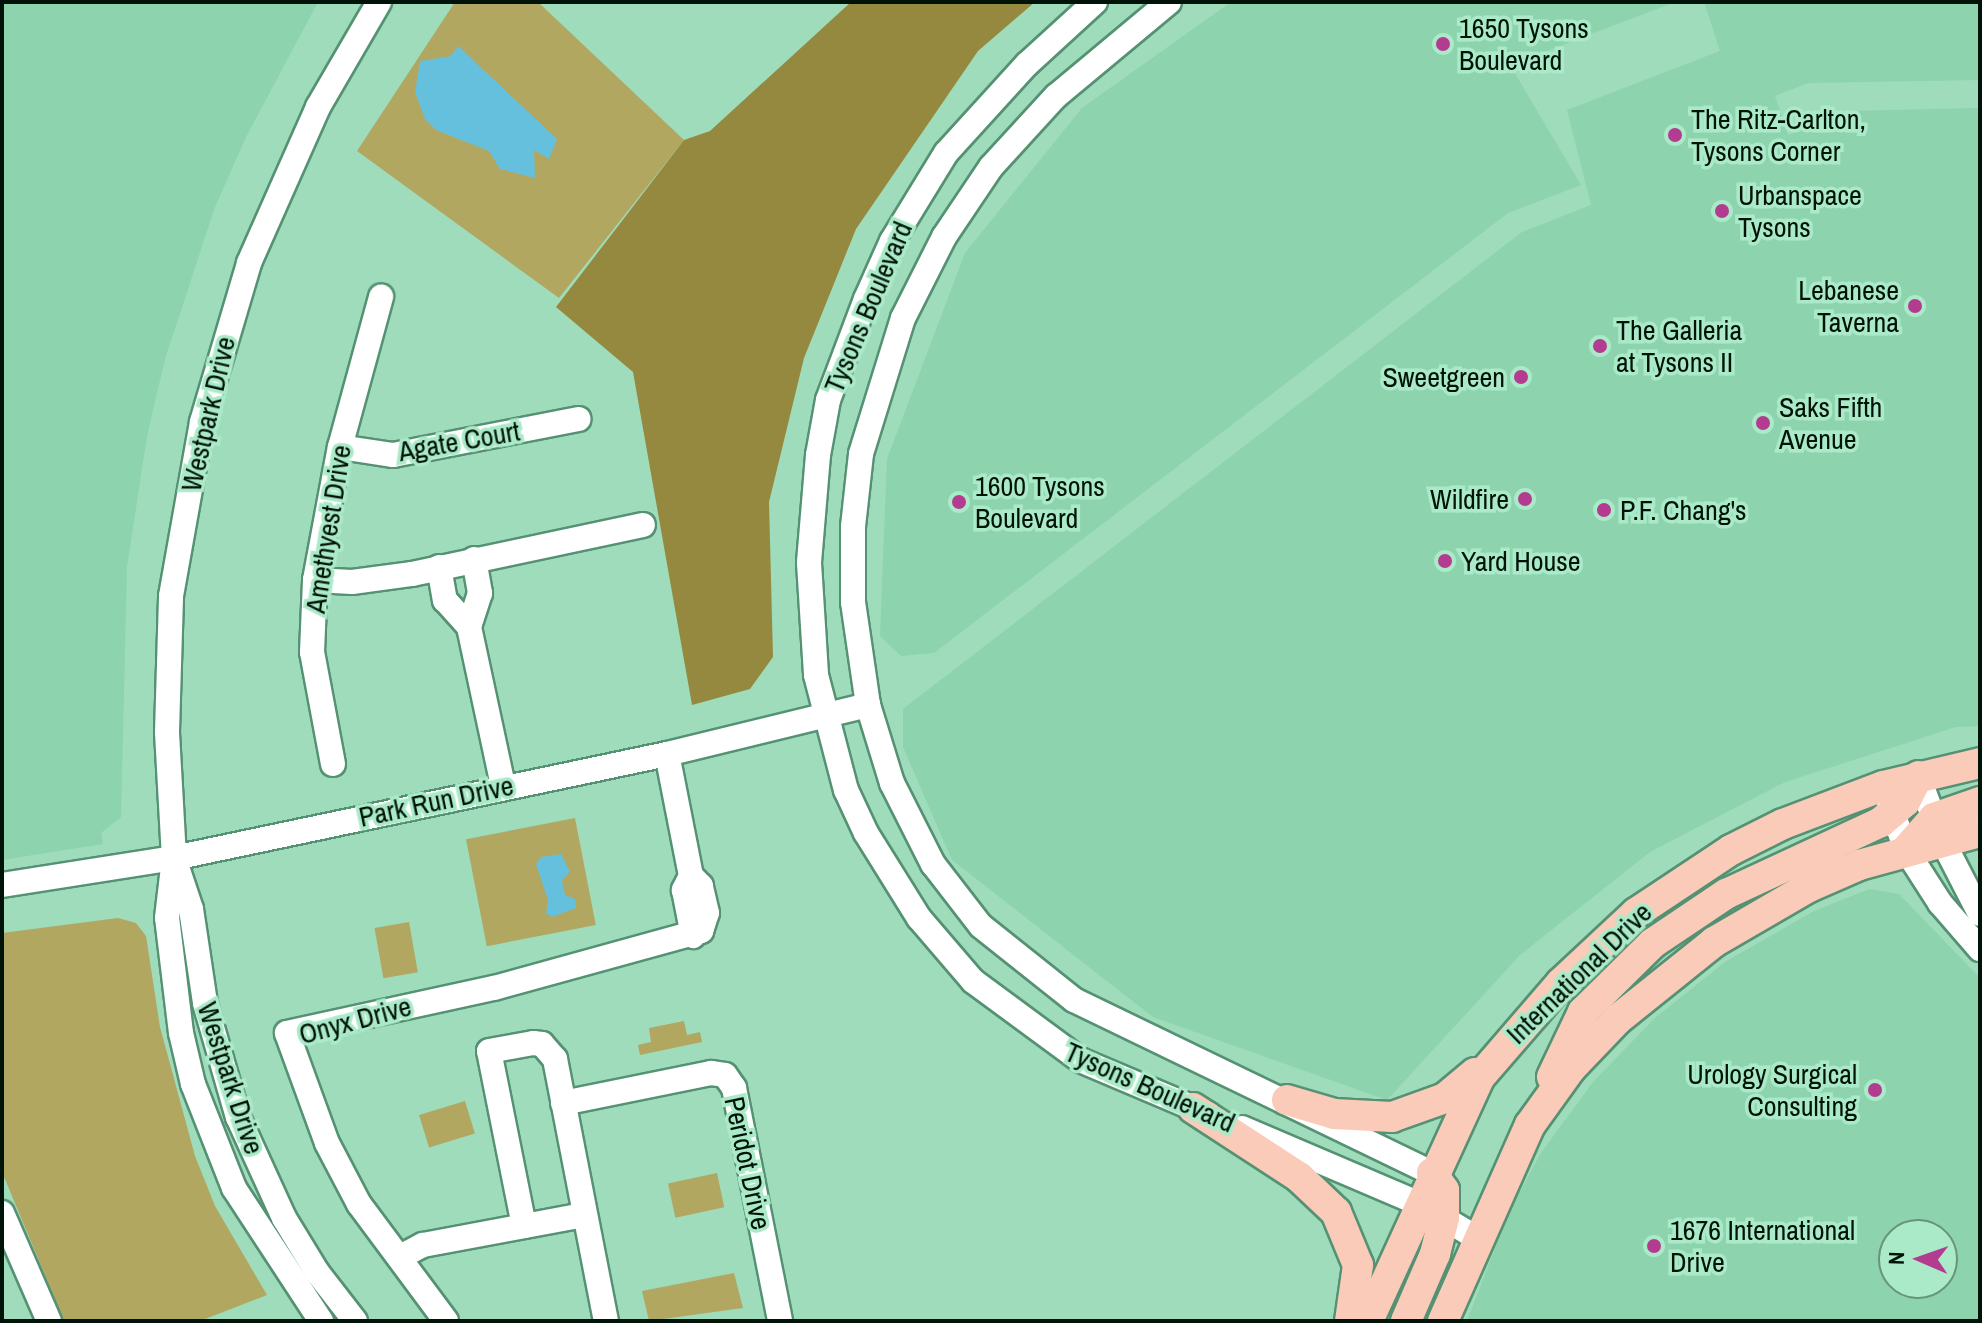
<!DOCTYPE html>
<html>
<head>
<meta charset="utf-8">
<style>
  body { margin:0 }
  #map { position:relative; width:1982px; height:1323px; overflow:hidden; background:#9edcbb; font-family:"Archivo Narrow",sans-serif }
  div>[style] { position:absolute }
  .built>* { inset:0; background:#8cd3ae }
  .green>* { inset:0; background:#b2a760; transform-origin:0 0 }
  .forest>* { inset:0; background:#94893f }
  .water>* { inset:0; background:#65c0dd }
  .roads { filter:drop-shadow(2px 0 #559173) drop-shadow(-2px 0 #559173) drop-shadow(0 2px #559173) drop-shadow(0 -2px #559173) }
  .minor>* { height:24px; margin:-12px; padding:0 12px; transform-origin:12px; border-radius:12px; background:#fff }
  .major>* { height:30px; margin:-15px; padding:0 15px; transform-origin:15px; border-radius:15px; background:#fbcbb9 }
  .dots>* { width:22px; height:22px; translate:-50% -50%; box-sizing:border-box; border:4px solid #abeac8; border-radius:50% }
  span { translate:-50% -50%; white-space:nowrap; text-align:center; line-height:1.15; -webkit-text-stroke:7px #abeac8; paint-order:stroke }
  .poi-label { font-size:28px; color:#001308 }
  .left { translate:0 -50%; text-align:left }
  .right { translate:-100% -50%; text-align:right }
  .street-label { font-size:28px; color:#001308 }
  .frame { position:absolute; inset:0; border:4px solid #001308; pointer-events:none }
  .north { position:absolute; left:1878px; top:1219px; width:80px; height:80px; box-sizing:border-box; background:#abeac8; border:2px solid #67947b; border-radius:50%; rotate:272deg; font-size:22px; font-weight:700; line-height:32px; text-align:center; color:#001308 }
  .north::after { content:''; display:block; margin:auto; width:28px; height:36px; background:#b33c91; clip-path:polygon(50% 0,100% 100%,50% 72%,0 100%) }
</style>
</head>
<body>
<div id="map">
  <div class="built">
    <i style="clip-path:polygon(2px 2px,318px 2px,246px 137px,215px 207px,165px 359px,147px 436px,127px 567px,121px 817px,101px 833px,103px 844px,2px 860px)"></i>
    <i style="clip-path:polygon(1231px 2px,1675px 2px,1510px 65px,1581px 185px,1508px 213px,934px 653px,901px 656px,880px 636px,887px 459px,965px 253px,1082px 108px)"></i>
    <i style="clip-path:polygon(1704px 2px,1980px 2px,1980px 80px,1808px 83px,1775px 96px,1788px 135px,1848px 111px,1980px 108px,1980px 726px,1956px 727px,1785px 782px,1650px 852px,1520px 955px,1387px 1100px,1153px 1017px,952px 860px,903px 747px,903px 709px,1522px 232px,1591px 205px,1567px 110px,1720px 51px)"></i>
    <i style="clip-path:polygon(evenodd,1869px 889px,1899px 894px,1980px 978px,1980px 1321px,1467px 1321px,1509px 1212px,1541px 1153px,1593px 1082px,1655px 1018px,1725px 962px,1812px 912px,1869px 889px,1942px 1235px,1942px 1283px,1894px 1283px,1894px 1235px,1942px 1235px)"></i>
  </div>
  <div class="green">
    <i style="clip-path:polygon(455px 2px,538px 2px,684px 140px,559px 298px,357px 151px)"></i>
    <i style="left:575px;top:818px;width:109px;height:111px;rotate:79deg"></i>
    <i style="clip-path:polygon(118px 918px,136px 923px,146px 936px,160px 1027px,195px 1156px,215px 1206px,267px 1295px,200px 1321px,64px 1321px,2px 1172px,2px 933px)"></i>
    <i style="left:409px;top:922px;width:51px;height:35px;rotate:80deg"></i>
    <i style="clip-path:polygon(684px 1021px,687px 1035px,700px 1032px,702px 1042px,640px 1055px,638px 1045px,651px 1042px,649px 1028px)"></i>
    <i style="left:465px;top:1101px;width:34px;height:48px;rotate:73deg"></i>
    <i style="left:717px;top:1173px;width:35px;height:50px;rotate:78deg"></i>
    <i style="clip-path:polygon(734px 1273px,743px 1308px,649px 1321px,642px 1291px)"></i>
  </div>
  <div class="forest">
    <i style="clip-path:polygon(851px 2px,1035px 2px,978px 51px,856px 229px,804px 358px,769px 502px,773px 657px,750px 689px,692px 705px,633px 372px,556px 307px,684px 140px,710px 131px)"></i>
  </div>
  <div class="water">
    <i style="clip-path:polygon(458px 46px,557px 139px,549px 159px,534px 150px,535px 178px,500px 169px,489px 151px,436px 130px,425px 119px,415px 92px,420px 61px,451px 56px)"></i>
    <i style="clip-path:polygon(561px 854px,570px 872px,562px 880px,565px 895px,575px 899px,576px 908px,552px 917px,546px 913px,548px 900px,536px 864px,541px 857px)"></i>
  </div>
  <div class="roads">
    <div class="minor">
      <i style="left:1095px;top:2px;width:92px;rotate:137.6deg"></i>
      <i style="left:1027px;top:64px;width:120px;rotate:132.3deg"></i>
      <i style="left:946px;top:153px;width:103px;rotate:121.5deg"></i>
      <i style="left:892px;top:241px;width:64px;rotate:114.1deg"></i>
      <i style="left:866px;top:299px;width:108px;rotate:110.6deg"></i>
      <i style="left:828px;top:400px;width:56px;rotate:100.3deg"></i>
      <i style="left:818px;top:455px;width:108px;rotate:94.8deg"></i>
      <i style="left:809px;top:563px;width:112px;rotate:86.4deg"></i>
      <i style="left:816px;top:675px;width:119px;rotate:75.4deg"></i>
      <i style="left:846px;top:790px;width:47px;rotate:65.1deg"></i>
      <i style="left:866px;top:833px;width:100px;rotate:58.1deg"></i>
      <i style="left:919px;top:918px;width:83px;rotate:49.4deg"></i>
      <i style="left:973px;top:981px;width:133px;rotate:36.4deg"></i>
      <i style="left:1080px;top:1060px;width:139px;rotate:22.9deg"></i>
      <i style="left:1169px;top:2px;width:147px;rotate:140.2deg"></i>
      <i style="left:1056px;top:96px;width:96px;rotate:132.5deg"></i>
      <i style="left:991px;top:167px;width:84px;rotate:123.9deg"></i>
      <i style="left:944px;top:237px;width:91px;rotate:116.8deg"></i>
      <i style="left:903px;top:318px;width:142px;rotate:107.2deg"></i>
      <i style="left:861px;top:454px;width:73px;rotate:96.3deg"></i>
      <i style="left:853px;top:527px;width:75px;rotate:90deg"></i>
      <i style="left:853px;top:602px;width:104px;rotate:81.7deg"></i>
      <i style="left:868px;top:705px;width:82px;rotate:72.9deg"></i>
      <i style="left:892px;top:783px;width:91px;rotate:63.2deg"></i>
      <i style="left:933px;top:864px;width:78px;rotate:52.3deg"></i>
      <i style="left:981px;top:926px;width:119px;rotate:38.5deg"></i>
      <i style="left:1074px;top:1000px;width:398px;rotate:25.8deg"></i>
      <i style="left:340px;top:447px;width:54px;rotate:8.6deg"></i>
      <i style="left:393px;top:455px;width:189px;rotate:-11deg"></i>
      <i style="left:474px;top:559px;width:35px;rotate:80deg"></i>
      <i style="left:480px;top:593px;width:36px;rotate:108deg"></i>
      <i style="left:469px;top:627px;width:163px;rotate:77.9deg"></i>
      <i style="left:439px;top:567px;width:34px;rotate:80deg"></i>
      <i style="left:445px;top:600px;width:36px;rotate:48deg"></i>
      <i style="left:315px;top:580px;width:37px;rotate:3deg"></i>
      <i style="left:352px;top:582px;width:61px;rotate:-7.6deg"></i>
      <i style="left:412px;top:574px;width:236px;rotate:-12deg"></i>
      <i style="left:333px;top:764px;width:114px;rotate:-100.6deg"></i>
      <i style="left:312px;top:652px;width:72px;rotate:-87.6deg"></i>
      <i style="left:315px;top:580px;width:135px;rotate:-79.4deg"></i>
      <i style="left:340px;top:447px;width:156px;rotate:-74.7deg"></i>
      <i style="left:1918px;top:776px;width:68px;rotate:69.4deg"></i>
      <i style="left:1942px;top:840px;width:83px;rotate:62.8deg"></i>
      <i style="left:1887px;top:796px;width:57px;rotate:70.6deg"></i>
      <i style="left:1906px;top:850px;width:63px;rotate:57.3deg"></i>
      <i style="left:1940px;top:903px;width:61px;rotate:49deg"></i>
      <i style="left:176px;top:864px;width:47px;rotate:71.6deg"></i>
      <i style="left:191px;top:909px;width:95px;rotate:81.5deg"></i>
      <i style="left:205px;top:1003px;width:119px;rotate:73.9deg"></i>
      <i style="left:238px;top:1117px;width:111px;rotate:65.5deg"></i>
      <i style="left:284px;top:1218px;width:63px;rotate:58.6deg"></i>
      <i style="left:317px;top:1272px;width:62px;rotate:52.2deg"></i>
      <i style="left:691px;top:876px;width:16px;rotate:117deg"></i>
      <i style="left:684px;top:890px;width:47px;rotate:78.9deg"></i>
      <i style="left:2px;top:885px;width:174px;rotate:-8.9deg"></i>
      <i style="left:174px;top:858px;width:504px;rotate:-11.91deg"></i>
      <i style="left:667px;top:754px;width:207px;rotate:-13.7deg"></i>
      <i style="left:563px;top:1103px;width:151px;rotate:-11.5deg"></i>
      <i style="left:711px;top:1073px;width:14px;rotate:8deg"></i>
      <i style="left:725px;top:1075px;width:16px;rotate:55deg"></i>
      <i style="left:734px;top:1088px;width:237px;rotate:78.8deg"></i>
      <i style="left:1242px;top:1128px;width:191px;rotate:23.1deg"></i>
      <i style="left:1418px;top:1203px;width:69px;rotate:30.7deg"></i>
      <i style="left:2px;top:1213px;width:118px;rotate:66.5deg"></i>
      <i style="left:524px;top:1226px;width:178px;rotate:-101.3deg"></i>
      <i style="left:489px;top:1051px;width:45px;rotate:-10.3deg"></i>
      <i style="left:533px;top:1043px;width:9px;rotate:6deg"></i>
      <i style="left:542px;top:1044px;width:20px;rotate:49deg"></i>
      <i style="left:555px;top:1059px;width:267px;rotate:79deg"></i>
      <i style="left:400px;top:1257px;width:26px;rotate:-28deg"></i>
      <i style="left:423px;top:1245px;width:164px;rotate:-10.6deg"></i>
      <i style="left:321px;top:1321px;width:159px;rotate:-123.2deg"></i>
      <i style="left:234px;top:1188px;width:112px;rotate:-111.5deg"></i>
      <i style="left:193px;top:1084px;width:52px;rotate:-103.2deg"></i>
      <i style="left:181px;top:1033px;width:116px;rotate:-96.9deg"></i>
      <i style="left:167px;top:918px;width:60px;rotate:-83.3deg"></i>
      <i style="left:174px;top:858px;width:126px;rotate:-93.2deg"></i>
      <i style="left:167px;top:732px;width:136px;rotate:-88.3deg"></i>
      <i style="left:171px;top:596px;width:177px;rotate:-79.9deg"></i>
      <i style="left:202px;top:422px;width:166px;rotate:-73.5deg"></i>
      <i style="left:249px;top:263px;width:171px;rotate:-66.1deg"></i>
      <i style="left:318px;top:107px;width:121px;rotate:-59.8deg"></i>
      <i style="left:446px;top:1321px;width:146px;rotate:-126.6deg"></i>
      <i style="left:359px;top:1204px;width:69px;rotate:-117.7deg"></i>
      <i style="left:327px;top:1143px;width:117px;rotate:-110deg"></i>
      <i style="left:287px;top:1033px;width:212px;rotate:-12.3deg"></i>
      <i style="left:494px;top:988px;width:215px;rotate:-15.4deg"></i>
      <i style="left:701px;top:931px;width:19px;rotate:-72deg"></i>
      <i style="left:707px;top:913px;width:28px;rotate:-103deg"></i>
      <i style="left:701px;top:886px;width:14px;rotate:-135deg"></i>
      <i style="left:691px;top:876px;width:124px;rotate:-101.1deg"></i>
    </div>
    <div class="major">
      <i style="left:1906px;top:850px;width:43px;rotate:-48.8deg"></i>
      <i style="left:1934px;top:818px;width:49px;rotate:-19.2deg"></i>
      <i style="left:1552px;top:1077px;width:72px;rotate:-64.5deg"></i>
      <i style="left:1583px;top:1012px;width:98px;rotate:-44.6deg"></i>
      <i style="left:1653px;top:943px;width:88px;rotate:-33.9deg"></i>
      <i style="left:1726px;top:894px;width:171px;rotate:-24.9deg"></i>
      <i style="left:1881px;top:822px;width:31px;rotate:-40deg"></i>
      <i style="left:1905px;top:802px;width:29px;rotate:-63deg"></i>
      <i style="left:1287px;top:1100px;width:49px;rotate:16.6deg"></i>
      <i style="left:1334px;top:1114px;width:58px;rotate:3deg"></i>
      <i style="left:1392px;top:1117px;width:56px;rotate:-19.7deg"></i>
      <i style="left:1445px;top:1098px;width:39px;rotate:-40deg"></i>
      <i style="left:1193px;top:1108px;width:126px;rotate:33.1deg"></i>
      <i style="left:1299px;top:1177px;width:51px;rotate:43.4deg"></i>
      <i style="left:1336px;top:1212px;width:57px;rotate:67.5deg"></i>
      <i style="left:1358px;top:1265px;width:57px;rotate:98.1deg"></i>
      <i style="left:1368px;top:1321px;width:267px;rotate:-65.4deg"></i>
      <i style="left:1479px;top:1078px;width:125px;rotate:-49.2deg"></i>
      <i style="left:1561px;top:983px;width:103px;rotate:-43deg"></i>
      <i style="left:1636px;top:913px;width:114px;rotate:-33.6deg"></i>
      <i style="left:1731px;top:850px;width:58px;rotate:-26.6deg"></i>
      <i style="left:1783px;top:824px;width:107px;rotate:-20.8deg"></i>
      <i style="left:1883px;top:786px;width:100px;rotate:-13.3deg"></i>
      <i style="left:1406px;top:1321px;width:73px;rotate:-66.6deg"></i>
      <i style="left:1435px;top:1254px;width:37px;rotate:-76deg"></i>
      <i style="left:1444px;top:1218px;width:28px;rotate:-90deg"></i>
      <i style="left:1444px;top:1190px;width:21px;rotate:-125deg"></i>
      <i style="left:1443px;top:1321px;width:214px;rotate:-66.1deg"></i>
      <i style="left:1530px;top:1125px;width:70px;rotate:-54.3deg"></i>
      <i style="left:1571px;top:1068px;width:68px;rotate:-46.2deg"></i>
      <i style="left:1618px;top:1019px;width:123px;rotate:-38.7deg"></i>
      <i style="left:1714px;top:942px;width:110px;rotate:-30.1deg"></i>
      <i style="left:1809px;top:887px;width:55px;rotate:-23.7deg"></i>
      <i style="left:1859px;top:865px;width:125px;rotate:-15.3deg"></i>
    </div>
  </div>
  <div class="dots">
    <i style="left:1443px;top:44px;background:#b33c91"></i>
    <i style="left:1675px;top:135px;background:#b33c91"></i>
    <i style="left:1722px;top:211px;background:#b33c91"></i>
    <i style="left:1915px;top:306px;background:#b33c91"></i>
    <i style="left:1600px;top:346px;background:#b33c91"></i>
    <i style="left:1521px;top:377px;background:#b33c91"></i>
    <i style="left:1763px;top:423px;background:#b33c91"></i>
    <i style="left:1525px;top:499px;background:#b33c91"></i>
    <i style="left:959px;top:502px;background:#b33c91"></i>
    <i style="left:1604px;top:510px;background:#b33c91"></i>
    <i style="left:1445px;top:561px;background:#b33c91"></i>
    <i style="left:1875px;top:1090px;background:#b33c91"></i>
    <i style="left:1654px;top:1246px;background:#b33c91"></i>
  </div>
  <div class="poi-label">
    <span class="left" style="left:1459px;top:44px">1650 Tysons<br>Boulevard</span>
    <span class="left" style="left:1691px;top:135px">The Ritz-Carlton,<br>Tysons Corner</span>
    <span class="left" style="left:1738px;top:211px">Urbanspace<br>Tysons</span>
    <span class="right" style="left:1899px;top:306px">Lebanese<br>Taverna</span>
    <span class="left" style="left:1616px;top:346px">The Galleria<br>at Tysons II</span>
    <span class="right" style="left:1505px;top:377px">Sweetgreen</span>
    <span class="left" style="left:1779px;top:423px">Saks Fifth<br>Avenue</span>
    <span class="left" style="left:975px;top:502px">1600 Tysons<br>Boulevard</span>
    <span class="right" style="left:1509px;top:499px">Wildfire</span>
    <span class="left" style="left:1620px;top:510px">P.F. Chang's</span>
    <span class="left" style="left:1461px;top:561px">Yard House</span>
    <span class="right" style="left:1857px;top:1090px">Urology Surgical<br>Consulting</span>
    <span class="left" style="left:1670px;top:1246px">1676 International<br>Drive</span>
  </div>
  <div class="street-label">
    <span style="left:868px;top:307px;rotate:-67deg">Tysons Boulevard</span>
    <span style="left:208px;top:414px;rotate:-77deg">Westpark Drive</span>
    <span style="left:459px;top:441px;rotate:-10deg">Agate Court</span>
    <span style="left:328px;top:529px;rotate:-81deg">Amethyest Drive</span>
    <span style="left:436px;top:801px;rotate:-12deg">Park Run Drive</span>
    <span style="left:1579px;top:973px;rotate:-44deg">International Drive</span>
    <span style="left:355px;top:1020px;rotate:-15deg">Onyx Drive</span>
    <span style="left:231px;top:1078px;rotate:72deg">Westpark Drive</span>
    <span style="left:1150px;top:1087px;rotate:24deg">Tysons Boulevard</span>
    <span style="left:748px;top:1163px;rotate:78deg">Peridot Drive</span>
  </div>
  <div class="frame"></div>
  <div class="north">N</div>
</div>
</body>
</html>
